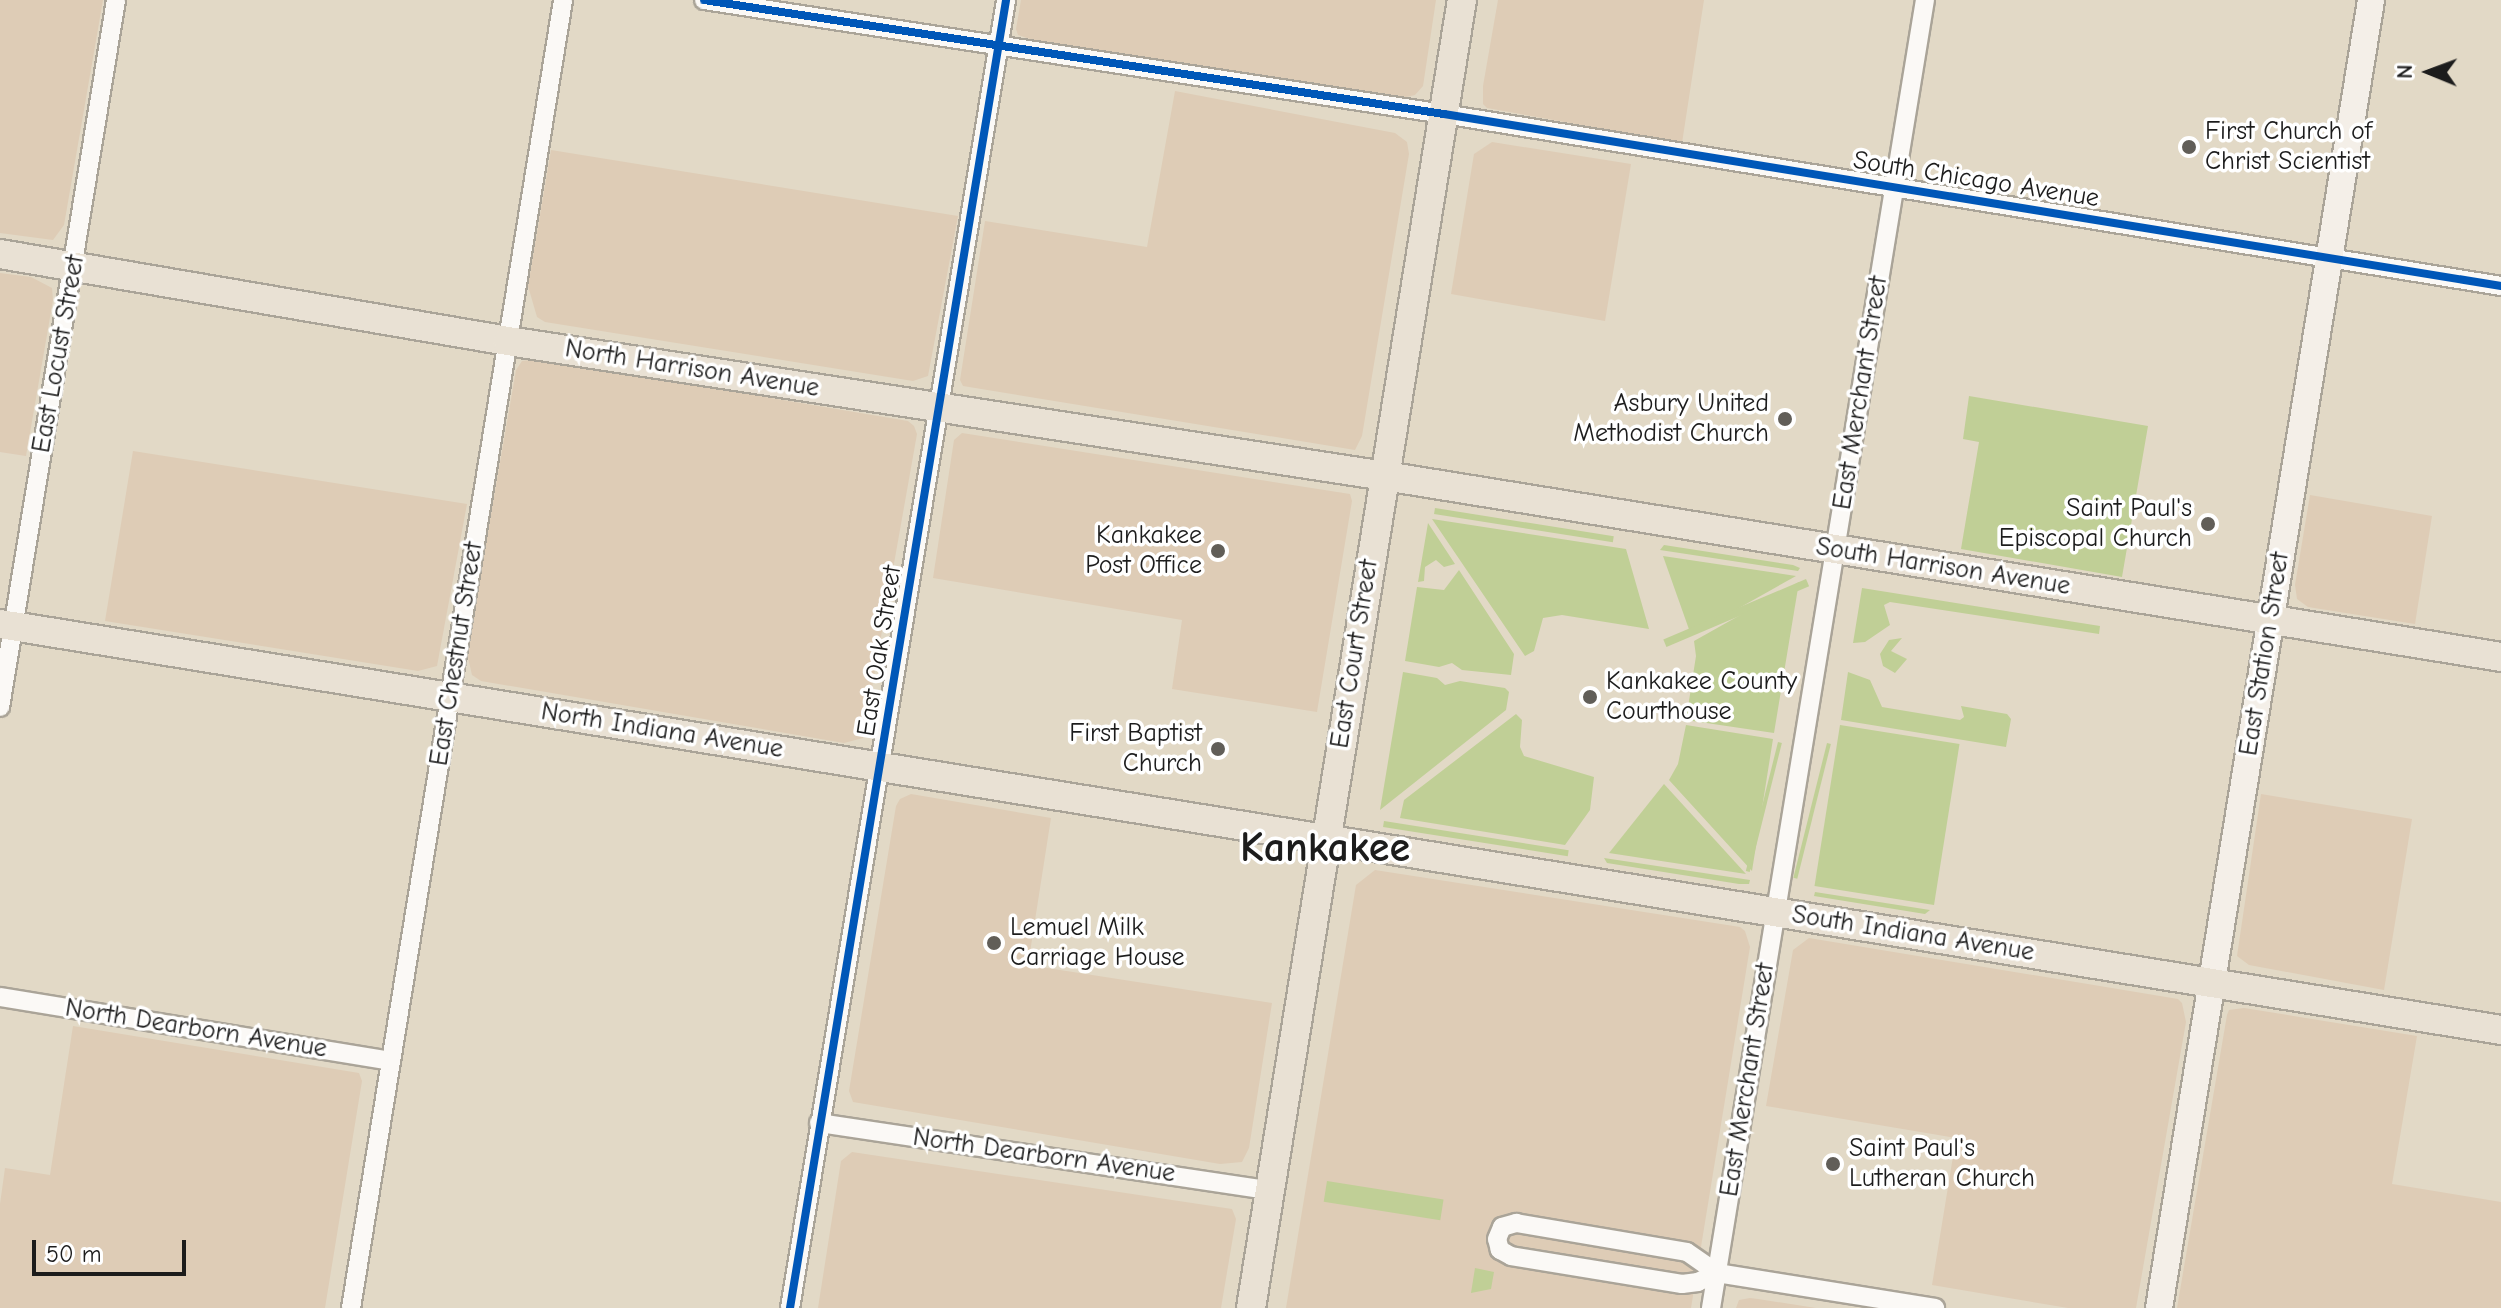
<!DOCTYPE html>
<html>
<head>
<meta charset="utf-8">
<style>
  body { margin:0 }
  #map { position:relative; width:2501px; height:1308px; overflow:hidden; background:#e2d9c6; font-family:"Comic Neue",sans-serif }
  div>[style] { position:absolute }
  .built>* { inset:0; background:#deccb6 }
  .green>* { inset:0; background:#c0cf96; transform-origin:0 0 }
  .roads { filter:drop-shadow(2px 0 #aaa498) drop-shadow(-2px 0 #aaa498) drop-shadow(0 2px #aaa498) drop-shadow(0 -2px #aaa498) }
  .street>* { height:18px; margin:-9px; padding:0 9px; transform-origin:9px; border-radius:9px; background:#fbf9f6 }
  .secondary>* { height:26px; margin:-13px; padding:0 13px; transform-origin:13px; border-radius:13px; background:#f4efe8 }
  .primary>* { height:28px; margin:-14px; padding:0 14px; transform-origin:14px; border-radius:14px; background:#e9e1d4 }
  .cycleway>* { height:8px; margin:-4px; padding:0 4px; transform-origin:4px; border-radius:4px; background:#0057b8 }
  .dots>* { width:22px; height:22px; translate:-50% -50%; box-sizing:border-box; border:4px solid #fff; border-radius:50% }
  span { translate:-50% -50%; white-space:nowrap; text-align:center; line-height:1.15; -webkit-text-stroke:7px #fff; paint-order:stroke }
  .poi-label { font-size:26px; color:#1c1c1c }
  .left { translate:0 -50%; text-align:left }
  .right { translate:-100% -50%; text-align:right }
  .street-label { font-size:26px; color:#1c1c1c }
  .town-label { font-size:42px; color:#1c1c1c; font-weight:700 }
  .north { position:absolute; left:2389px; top:32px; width:80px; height:80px; -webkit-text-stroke:6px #fff; paint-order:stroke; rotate:271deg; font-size:22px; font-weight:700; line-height:32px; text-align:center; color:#1c1c1c }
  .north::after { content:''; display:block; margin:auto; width:28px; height:36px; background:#1c1c1c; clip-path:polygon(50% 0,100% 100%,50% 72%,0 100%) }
  .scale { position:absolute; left:32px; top:1240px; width:154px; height:36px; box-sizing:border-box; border:4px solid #1c1c1c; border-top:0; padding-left:10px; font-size:24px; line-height:28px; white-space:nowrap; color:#1c1c1c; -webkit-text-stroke:6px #fff; paint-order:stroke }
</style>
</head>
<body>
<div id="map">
  <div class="built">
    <i style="clip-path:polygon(0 0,103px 0,64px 225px,53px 240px,0 233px)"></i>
    <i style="clip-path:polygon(1021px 0,1436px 0,1423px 86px,1415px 95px,1406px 97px,1033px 40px,1018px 35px,1016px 29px)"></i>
    <i style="clip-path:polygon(1498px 0,1704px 0,1682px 143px,1487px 108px,1483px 104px,1483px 86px)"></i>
    <i style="clip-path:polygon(1175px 91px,1395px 133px,1407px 142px,1409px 154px,1362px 436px,1355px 450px,963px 386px,960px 380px,985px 221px,1147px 247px)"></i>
    <i style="clip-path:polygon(1492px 142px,1631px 164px,1605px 321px,1451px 294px,1474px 154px)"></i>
    <i style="clip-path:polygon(551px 150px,958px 216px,928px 376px,913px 381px,545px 322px,537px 317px,528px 286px)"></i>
    <i style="clip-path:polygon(0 273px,31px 277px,52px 288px,53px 300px,26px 456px,0 452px)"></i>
    <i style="clip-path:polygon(539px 359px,908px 421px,914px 426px,917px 434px,863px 738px,844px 743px,481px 681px,472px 675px,467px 653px,516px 370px,522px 361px)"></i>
    <i style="clip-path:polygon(962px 433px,1350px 494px,1352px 501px,1317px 712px,1172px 689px,1182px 620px,933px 578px,954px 440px)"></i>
    <i style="clip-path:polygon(133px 451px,467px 504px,437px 666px,418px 671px,105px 621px)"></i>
    <i style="clip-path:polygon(2310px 495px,2432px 516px,2415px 624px,2308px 607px,2297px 599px,2295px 585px)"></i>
    <i style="clip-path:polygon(911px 794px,1051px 818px,1028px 965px,1272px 1003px,1249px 1148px,1242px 1162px,1220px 1164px,853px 1102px,849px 1091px,896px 806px,900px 799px)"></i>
    <i style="clip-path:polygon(2261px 794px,2412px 819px,2384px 990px,2249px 965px,2237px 956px)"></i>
    <i style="clip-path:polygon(1375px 870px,1740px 927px,1745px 931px,1750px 947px,1691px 1308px,1286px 1308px,1356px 885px)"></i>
    <i style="clip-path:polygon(1809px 938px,2178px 999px,2182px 1003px,2186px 1022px,2136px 1308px,2068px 1308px,1932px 1285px,1956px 1138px,1766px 1106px,1793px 950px)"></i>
    <i style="clip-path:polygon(2244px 1008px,2417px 1036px,2392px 1184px,2501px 1202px,2501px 1308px,2177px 1308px,2227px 1015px,2229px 1010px)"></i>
    <i style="clip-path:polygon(73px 1026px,359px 1073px,362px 1081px,325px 1308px,0 1308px,0 1204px,5px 1168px,50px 1175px)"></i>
    <i style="clip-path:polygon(852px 1152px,1232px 1209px,1236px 1219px,1221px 1308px,818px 1308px,841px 1161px)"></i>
    <i style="clip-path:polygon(1750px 1298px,1758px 1299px,1816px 1308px,1736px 1308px,1739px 1300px)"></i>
  </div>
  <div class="green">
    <i style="clip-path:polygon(1969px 396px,2148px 426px,2122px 577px,1961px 549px,1979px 442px,1963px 439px)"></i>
    <i style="left:1435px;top:508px;width:181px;height:6px;rotate:9deg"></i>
    <i style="clip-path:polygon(1432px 519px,1626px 549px,1649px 629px,1562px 615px,1543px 618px,1534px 651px,1525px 656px)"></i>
    <i style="clip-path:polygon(1428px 523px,1455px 564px,1444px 567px,1436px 560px,1425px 567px,1424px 581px,1418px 582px)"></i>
    <i style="clip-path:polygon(1664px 545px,1793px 565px,1800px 568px,1798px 571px,1660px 550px)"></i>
    <i style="clip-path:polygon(1663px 556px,1796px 576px,1691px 635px)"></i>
    <i style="clip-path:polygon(1459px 570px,1514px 654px,1511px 675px,1462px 670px,1452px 663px,1439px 667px,1405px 661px,1417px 587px,1444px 590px)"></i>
    <i style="left:1806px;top:579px;width:8px;height:155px;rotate:67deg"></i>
    <i style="clip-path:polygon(1799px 582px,1774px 733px,1686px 720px,1696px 656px,1694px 641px)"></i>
    <i style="clip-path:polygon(1862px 588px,2100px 626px,2099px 634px,1890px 602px,1884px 605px,1890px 625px,1865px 642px,1853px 643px)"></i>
    <i style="clip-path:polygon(1902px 638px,1891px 651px,1907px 659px,1895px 673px,1883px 666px,1880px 654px,1889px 640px)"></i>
    <i style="clip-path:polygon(1403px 672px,1437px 678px,1445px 685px,1460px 681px,1505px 688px,1509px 692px,1506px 710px,1380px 810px)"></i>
    <i style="clip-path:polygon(1848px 672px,1870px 680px,1882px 707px,1960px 720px,1964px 717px,1961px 706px,2007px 714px,2011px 719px,2006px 747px,1841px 720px)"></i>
    <i style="clip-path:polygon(1516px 714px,1522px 720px,1520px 747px,1524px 756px,1594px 777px,1590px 810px,1565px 845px,1400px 818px,1404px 800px)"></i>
    <i style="clip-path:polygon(1686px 725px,1773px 739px,1752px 871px,1669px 780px,1678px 764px)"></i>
    <i style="left:1840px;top:725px;width:121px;height:163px;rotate:9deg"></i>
    <i style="left:1778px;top:742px;width:4px;height:133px;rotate:14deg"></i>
    <i style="left:1827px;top:743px;width:4px;height:139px;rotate:14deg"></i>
    <i style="clip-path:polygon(1664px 784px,1746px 874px,1609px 853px)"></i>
    <i style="left:1384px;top:821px;width:187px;height:6px;rotate:9deg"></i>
    <i style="clip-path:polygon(1604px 858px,1750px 880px,1749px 884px,1739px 884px,1607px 863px)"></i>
    <i style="clip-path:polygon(1815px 892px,1930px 910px,1925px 914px,1814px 896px)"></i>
    <i style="left:1327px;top:1181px;width:118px;height:21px;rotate:9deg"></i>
    <i style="clip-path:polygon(1475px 1268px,1494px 1272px,1491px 1289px,1471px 1293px)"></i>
  </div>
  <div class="roads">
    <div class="street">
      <i style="left:704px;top:0;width:749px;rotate:8.76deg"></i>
      <i style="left:1444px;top:114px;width:1071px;rotate:9.24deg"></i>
      <i style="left:0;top:707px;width:716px;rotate:-80.68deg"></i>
      <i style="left:0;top:997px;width:396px;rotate:9.3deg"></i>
      <i style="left:819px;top:1123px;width:455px;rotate:8.5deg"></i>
      <i style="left:1717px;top:1273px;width:21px;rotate:155deg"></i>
      <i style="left:1698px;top:1282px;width:16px;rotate:173deg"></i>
      <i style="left:1682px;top:1284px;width:173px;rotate:-170.7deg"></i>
      <i style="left:1511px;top:1256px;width:13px;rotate:-151deg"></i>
      <i style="left:1500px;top:1250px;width:11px;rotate:-105deg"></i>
      <i style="left:1497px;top:1239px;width:13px;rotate:-67deg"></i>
      <i style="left:1502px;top:1227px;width:15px;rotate:-16deg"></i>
      <i style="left:1516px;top:1223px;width:173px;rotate:9.6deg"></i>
      <i style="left:1687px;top:1252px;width:37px;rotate:35deg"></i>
      <i style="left:1717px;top:1273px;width:221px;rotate:9.1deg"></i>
      <i style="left:351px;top:1308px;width:1325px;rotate:-80.79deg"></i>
      <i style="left:790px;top:1308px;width:1326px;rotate:-80.62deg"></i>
      <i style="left:1711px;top:1308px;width:1325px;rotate:-80.71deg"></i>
    </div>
    <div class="secondary">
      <i style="left:2159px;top:1308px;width:1325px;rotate:-80.79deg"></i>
    </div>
    <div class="primary">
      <i style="left:0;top:254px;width:515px;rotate:9.72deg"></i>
      <i style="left:508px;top:341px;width:887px;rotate:8.75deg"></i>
      <i style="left:1385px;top:476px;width:1131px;rotate:9.21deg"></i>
      <i style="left:0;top:624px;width:2534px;rotate:9.22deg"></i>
      <i style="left:1251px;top:1308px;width:1325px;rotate:-80.84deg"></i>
    </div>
  </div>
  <div class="cycleway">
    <i style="left:704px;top:0;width:749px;rotate:8.76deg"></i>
    <i style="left:1444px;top:114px;width:1071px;rotate:9.24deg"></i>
    <i style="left:790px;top:1308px;width:1326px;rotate:-80.62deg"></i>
  </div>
  <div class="dots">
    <i style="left:2189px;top:147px;background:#615e58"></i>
    <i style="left:1785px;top:419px;background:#615e58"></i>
    <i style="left:2208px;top:524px;background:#615e58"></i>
    <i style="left:1218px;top:551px;background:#615e58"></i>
    <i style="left:1590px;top:697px;background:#615e58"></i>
    <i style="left:1218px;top:749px;background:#615e58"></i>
    <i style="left:994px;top:943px;background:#615e58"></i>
    <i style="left:1833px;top:1164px;background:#615e58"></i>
  </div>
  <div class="poi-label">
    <span class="left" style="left:2205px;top:147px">First Church of<br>Christ Scientist</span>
    <span class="right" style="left:1769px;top:419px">Asbury United<br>Methodist Church</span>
    <span class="right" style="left:2192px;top:524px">Saint Paul's<br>Episcopal Church</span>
    <span class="right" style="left:1202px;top:551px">Kankakee<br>Post Office</span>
    <span class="left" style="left:1606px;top:697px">Kankakee County<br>Courthouse</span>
    <span class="right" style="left:1202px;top:749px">First Baptist<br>Church</span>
    <span class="left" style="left:1010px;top:943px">Lemuel Milk<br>Carriage House</span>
    <span class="left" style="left:1849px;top:1164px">Saint Paul's<br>Lutheran Church</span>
  </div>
  <div class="street-label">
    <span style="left:1976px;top:180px;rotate:9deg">South Chicago Avenue</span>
    <span style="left:59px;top:354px;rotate:-80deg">East Locust Street</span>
    <span style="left:692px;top:369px;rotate:9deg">North Harrison Avenue</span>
    <span style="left:1861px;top:393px;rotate:-81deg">East Merchant Street</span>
    <span style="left:1943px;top:567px;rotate:9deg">South Harrison Avenue</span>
    <span style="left:880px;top:651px;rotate:-81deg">East Oak Street</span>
    <span style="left:457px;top:654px;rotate:-81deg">East Chestnut Street</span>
    <span style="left:1355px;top:654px;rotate:-81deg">East Court Street</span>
    <span style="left:2265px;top:654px;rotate:-81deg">East Station Street</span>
    <span style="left:662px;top:731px;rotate:9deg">North Indiana Avenue</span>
    <span style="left:1913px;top:934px;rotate:9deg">South Indiana Avenue</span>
    <span style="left:196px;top:1029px;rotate:9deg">North Dearborn Avenue</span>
    <span style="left:1748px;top:1080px;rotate:-81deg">East Merchant Street</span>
    <span style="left:1044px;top:1156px;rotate:8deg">North Dearborn Avenue</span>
  </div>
  <div class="town-label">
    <span style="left:1325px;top:848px">Kankakee</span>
  </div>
  <div class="north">N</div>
  <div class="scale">50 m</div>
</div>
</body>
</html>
